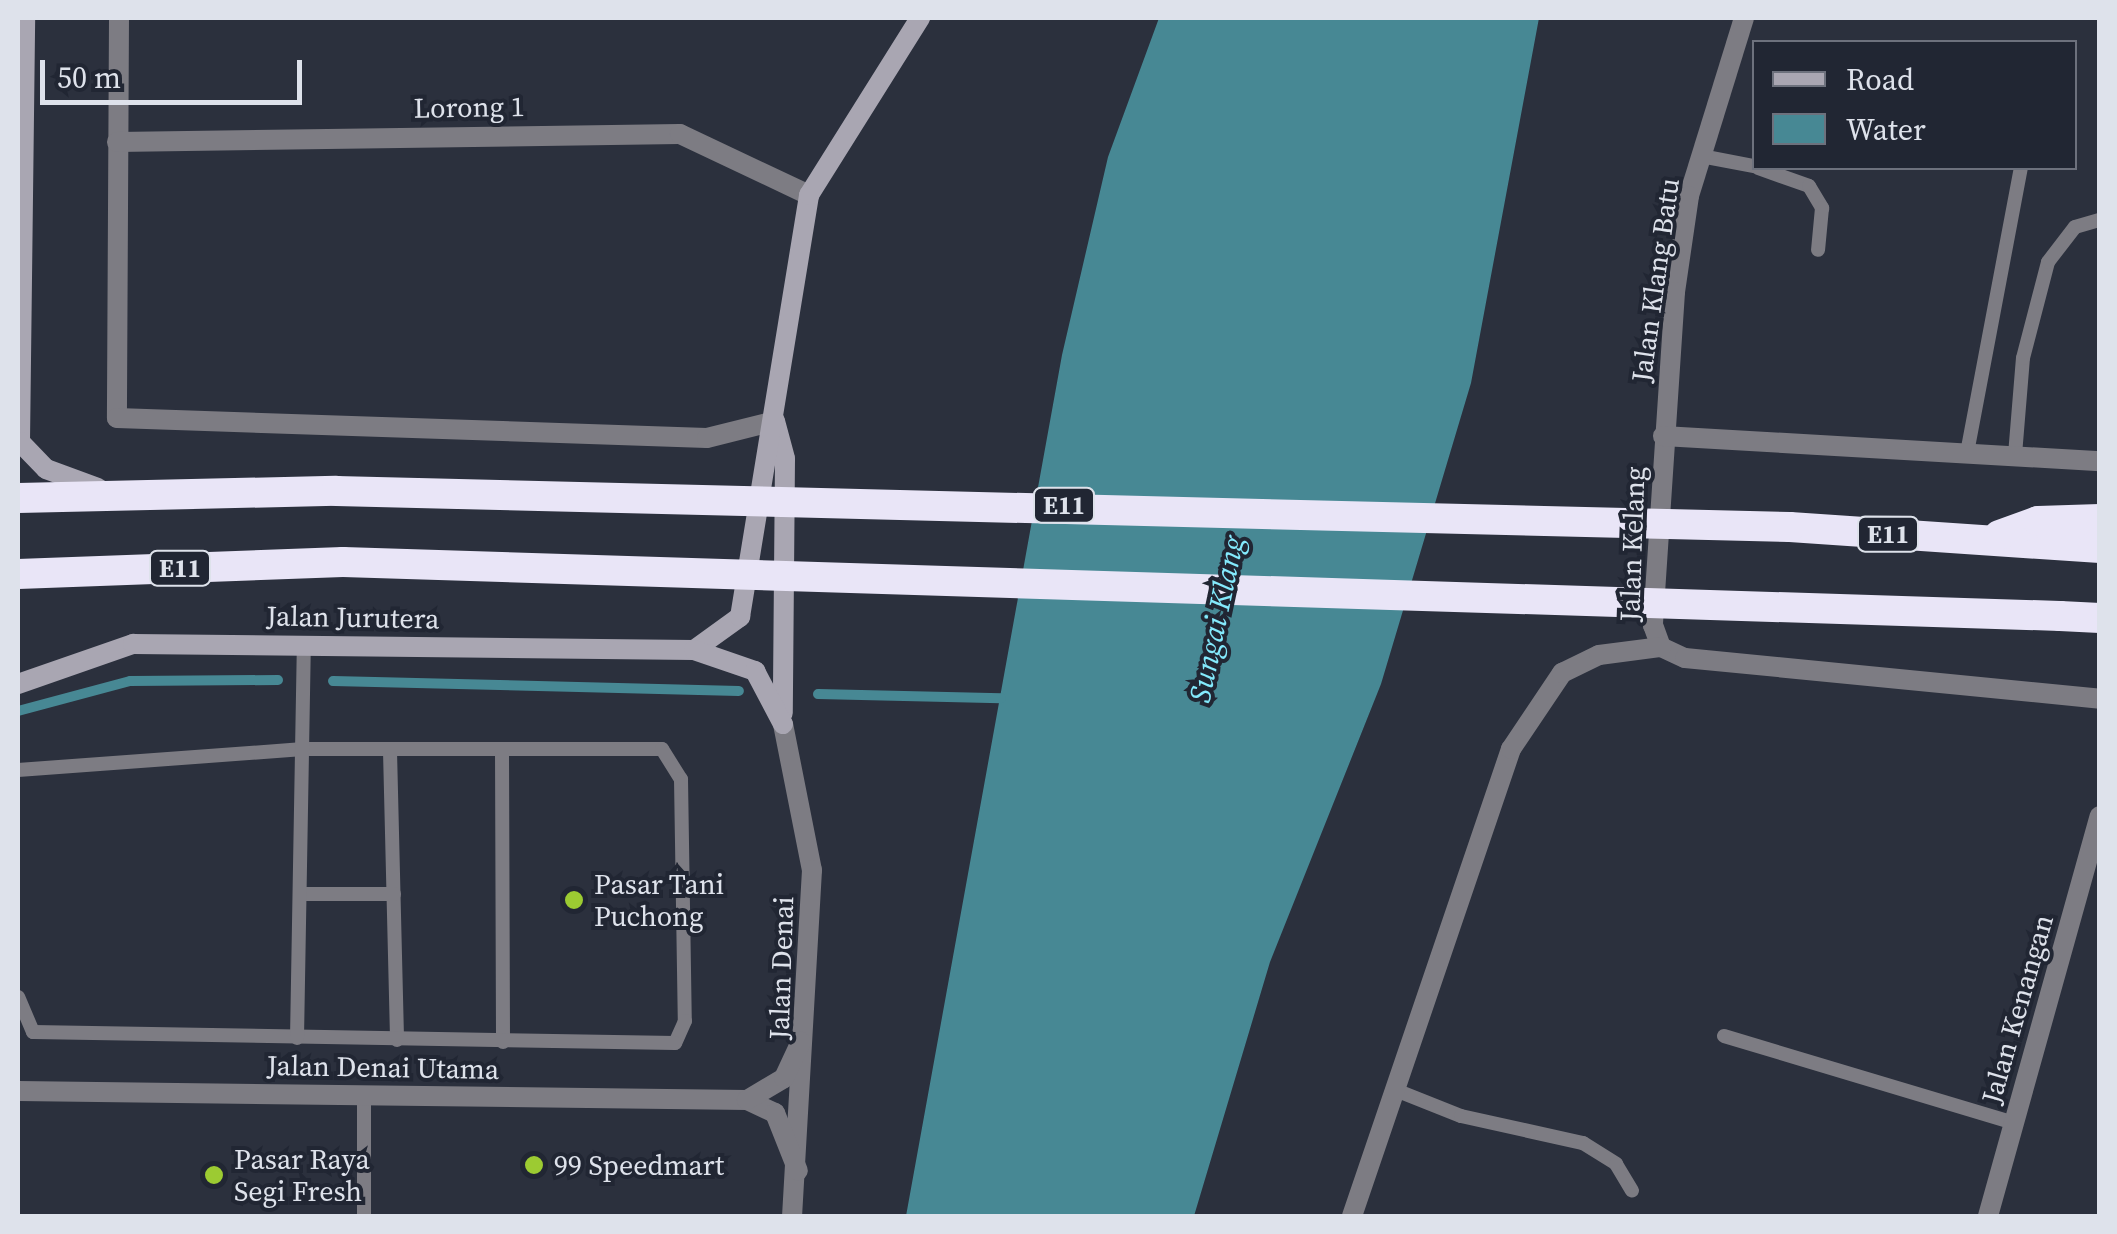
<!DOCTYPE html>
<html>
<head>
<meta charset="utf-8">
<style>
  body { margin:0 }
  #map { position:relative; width:2117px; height:1234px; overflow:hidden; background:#2b303d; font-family:"Source Serif 4",serif }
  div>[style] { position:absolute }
  .water>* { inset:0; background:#478894 }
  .stream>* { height:10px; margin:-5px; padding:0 5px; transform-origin:5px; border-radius:5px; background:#478894 }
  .lane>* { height:14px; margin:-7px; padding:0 7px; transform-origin:7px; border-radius:7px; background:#7d7c83 }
  .street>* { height:20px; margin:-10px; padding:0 10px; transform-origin:10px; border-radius:10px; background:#7d7c83 }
  .secondary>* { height:20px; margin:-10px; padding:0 10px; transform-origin:10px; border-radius:10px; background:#a9a6b2 }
  .highway>* { height:30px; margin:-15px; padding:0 15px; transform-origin:15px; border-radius:15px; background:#e9e5f7 }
  .highway-bridge>* { height:30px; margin:-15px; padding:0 15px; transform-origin:15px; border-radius:15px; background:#e9e5f7 }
  .dots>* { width:28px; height:28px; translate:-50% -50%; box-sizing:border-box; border:5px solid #212633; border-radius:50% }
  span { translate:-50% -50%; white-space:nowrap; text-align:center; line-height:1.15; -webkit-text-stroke:8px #212633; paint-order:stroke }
  .shield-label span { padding:2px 8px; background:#212633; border:2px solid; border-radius:8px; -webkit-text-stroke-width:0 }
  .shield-label { font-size:25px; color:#dee2eb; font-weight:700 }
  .street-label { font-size:28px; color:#dee2eb }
  .poi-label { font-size:28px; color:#dee2eb }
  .left { translate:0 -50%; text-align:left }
  .water-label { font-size:30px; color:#84eafd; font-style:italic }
  .frame { position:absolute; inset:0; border:20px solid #dee2eb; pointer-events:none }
  .legend { position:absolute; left:1752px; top:40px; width:325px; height:130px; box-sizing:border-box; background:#212633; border:2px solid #6d717d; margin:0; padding:12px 18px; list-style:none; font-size:30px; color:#dee2eb }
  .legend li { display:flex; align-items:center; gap:20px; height:50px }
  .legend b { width:50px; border:2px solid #6d717d }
  .scale { position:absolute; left:40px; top:60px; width:262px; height:45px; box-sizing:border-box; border:5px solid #dee2eb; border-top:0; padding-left:12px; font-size:30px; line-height:35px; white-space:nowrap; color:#dee2eb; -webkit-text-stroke:8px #212633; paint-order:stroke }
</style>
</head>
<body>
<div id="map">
  <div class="water">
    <i style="clip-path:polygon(1159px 18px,1539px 18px,1471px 383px,1381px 684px,1270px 962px,1194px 1216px,906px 1216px,1062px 355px,1108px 157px)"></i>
  </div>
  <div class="stream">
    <i style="left:333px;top:681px;width:406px;rotate:1.4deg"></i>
    <i style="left:818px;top:694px;width:183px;rotate:1.3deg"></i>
    <i style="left:18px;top:711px;width:116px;rotate:-15deg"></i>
    <i style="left:130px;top:681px;width:148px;rotate:-0.4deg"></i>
  </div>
  <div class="lane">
    <i style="left:1701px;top:156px;width:54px;rotate:10.7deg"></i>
    <i style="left:1758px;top:168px;width:54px;rotate:19.4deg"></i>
    <i style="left:1809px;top:186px;width:26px;rotate:59deg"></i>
    <i style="left:1822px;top:208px;width:42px;rotate:95.4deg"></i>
    <i style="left:1967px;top:453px;width:290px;rotate:-79.3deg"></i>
    <i style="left:2015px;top:455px;width:97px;rotate:-85.3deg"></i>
    <i style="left:2023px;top:358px;width:99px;rotate:-75.4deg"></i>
    <i style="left:2048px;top:262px;width:44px;rotate:-52.4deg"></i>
    <i style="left:2075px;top:227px;width:26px;rotate:-16deg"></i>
    <i style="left:502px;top:750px;width:292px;rotate:89.8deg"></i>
    <i style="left:390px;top:751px;width:289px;rotate:88.6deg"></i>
    <i style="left:18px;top:770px;width:286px;rotate:-4.2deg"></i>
    <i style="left:303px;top:749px;width:359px"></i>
    <i style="left:662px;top:749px;width:36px;rotate:58deg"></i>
    <i style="left:681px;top:779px;width:242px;rotate:89.1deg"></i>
    <i style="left:685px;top:1021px;width:24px;rotate:114deg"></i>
    <i style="left:675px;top:1043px;width:642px;rotate:-179.02deg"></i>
    <i style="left:33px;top:1032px;width:38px;rotate:-113deg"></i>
    <i style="left:300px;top:894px;width:94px"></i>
    <i style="left:1724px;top:1036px;width:303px;rotate:16.7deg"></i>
    <i style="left:297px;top:1038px;width:395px;rotate:-89deg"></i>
    <i style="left:1393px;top:1089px;width:73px;rotate:21.7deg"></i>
    <i style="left:1461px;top:1116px;width:125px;rotate:12.5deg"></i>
    <i style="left:1583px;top:1143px;width:39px;rotate:32deg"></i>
    <i style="left:1616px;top:1164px;width:31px;rotate:59deg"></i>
    <i style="left:364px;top:1094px;width:122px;rotate:90deg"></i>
  </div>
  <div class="street">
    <i style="left:119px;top:18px;width:400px;rotate:90.3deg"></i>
    <i style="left:117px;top:418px;width:590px;rotate:1.94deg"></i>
    <i style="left:707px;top:438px;width:70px;rotate:-14deg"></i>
    <i style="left:1744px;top:18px;width:186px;rotate:107.2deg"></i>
    <i style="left:1689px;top:196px;width:97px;rotate:98.3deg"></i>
    <i style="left:1675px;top:292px;width:334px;rotate:93.8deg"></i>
    <i style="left:1653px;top:625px;width:23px;rotate:70deg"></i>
    <i style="left:1661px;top:647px;width:26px;rotate:25deg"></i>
    <i style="left:1685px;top:658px;width:417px;rotate:5.6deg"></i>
    <i style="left:117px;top:142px;width:563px;rotate:-0.81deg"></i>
    <i style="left:680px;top:134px;width:143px;rotate:25.3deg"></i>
    <i style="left:1663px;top:436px;width:438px;rotate:3.3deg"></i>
    <i style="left:783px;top:724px;width:149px;rotate:78.8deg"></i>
    <i style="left:812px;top:870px;width:347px;rotate:93.3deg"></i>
    <i style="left:18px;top:1091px;width:729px;rotate:0.71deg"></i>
    <i style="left:747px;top:1100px;width:31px;rotate:25deg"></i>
    <i style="left:775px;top:1113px;width:62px;rotate:68.4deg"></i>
    <i style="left:747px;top:1100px;width:43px;rotate:-30.7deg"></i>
    <i style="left:784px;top:1078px;width:40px;rotate:-65deg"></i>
    <i style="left:1352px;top:1216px;width:493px;rotate:-71.2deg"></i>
    <i style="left:1511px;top:749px;width:92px;rotate:-56.1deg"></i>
    <i style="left:1562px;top:673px;width:41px;rotate:-25.9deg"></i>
    <i style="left:1599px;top:655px;width:63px;rotate:-7.4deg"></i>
    <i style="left:1988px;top:1216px;width:415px;rotate:-74.4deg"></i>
  </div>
  <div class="secondary">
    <i style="left:775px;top:421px;width:39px;rotate:75deg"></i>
    <i style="left:785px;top:459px;width:254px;rotate:90.5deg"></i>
    <i style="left:20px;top:442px;width:424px;rotate:-89.3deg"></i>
    <i style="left:20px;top:442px;width:37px;rotate:46deg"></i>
    <i style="left:46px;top:469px;width:55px;rotate:20.1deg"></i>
    <i style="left:694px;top:650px;width:57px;rotate:-35.7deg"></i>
    <i style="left:740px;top:617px;width:428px;rotate:-80.7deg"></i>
    <i style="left:809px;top:195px;width:209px;rotate:-57.9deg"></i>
    <i style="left:18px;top:684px;width:122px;rotate:-19.2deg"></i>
    <i style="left:133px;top:644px;width:561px;rotate:0.61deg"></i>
    <i style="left:694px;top:650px;width:65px;rotate:19deg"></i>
    <i style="left:755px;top:671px;width:60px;rotate:62.2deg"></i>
  </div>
  <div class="highway">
    <i style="left:18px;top:498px;width:318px;rotate:-1.3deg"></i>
    <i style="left:1790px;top:527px;width:311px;rotate:3.9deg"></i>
    <i style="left:1999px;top:535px;width:41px;rotate:-19.7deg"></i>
    <i style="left:2038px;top:521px;width:62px;rotate:-1.8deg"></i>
    <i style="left:18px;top:574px;width:325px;rotate:-2.1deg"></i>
    <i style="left:2060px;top:616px;width:40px;rotate:2.9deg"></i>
  </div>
  <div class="highway-bridge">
    <i style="left:336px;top:491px;width:1454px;rotate:1.42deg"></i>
    <i style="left:343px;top:562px;width:1718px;rotate:1.8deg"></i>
  </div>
  <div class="dots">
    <i style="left:574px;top:900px;background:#9ccb32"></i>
    <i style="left:534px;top:1165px;background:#9ccb32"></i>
    <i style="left:214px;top:1175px;background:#9ccb32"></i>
  </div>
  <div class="shield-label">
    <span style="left:1064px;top:505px">E11</span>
    <span style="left:1888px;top:534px">E11</span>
    <span style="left:180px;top:568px">E11</span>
  </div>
  <div class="street-label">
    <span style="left:469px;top:107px;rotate:-1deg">Lorong 1</span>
    <span style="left:1655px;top:280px;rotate:-82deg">Jalan Klang Batu</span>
    <span style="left:1632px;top:544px;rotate:-88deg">Jalan Kelang</span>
    <span style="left:353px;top:617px;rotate:1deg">Jalan Jurutera</span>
    <span style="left:781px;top:968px;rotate:-88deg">Jalan Denai</span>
    <span style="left:2017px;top:1009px;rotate:-74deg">Jalan Kenangan</span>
    <span style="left:383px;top:1067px;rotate:1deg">Jalan Denai Utama</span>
  </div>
  <div class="poi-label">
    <span class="left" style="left:594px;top:900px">Pasar Tani<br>Puchong</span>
    <span class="left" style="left:234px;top:1175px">Pasar Raya<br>Segi Fresh</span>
    <span class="left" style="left:554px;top:1165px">99 Speedmart</span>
  </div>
  <div class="water-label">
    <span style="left:1217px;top:619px;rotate:-78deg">Sungai Klang</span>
  </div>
  <div class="frame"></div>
  <ul class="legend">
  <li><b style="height:12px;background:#a9a6b2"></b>Road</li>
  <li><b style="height:28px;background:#478894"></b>Water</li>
  </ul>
  <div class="scale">50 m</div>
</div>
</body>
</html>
